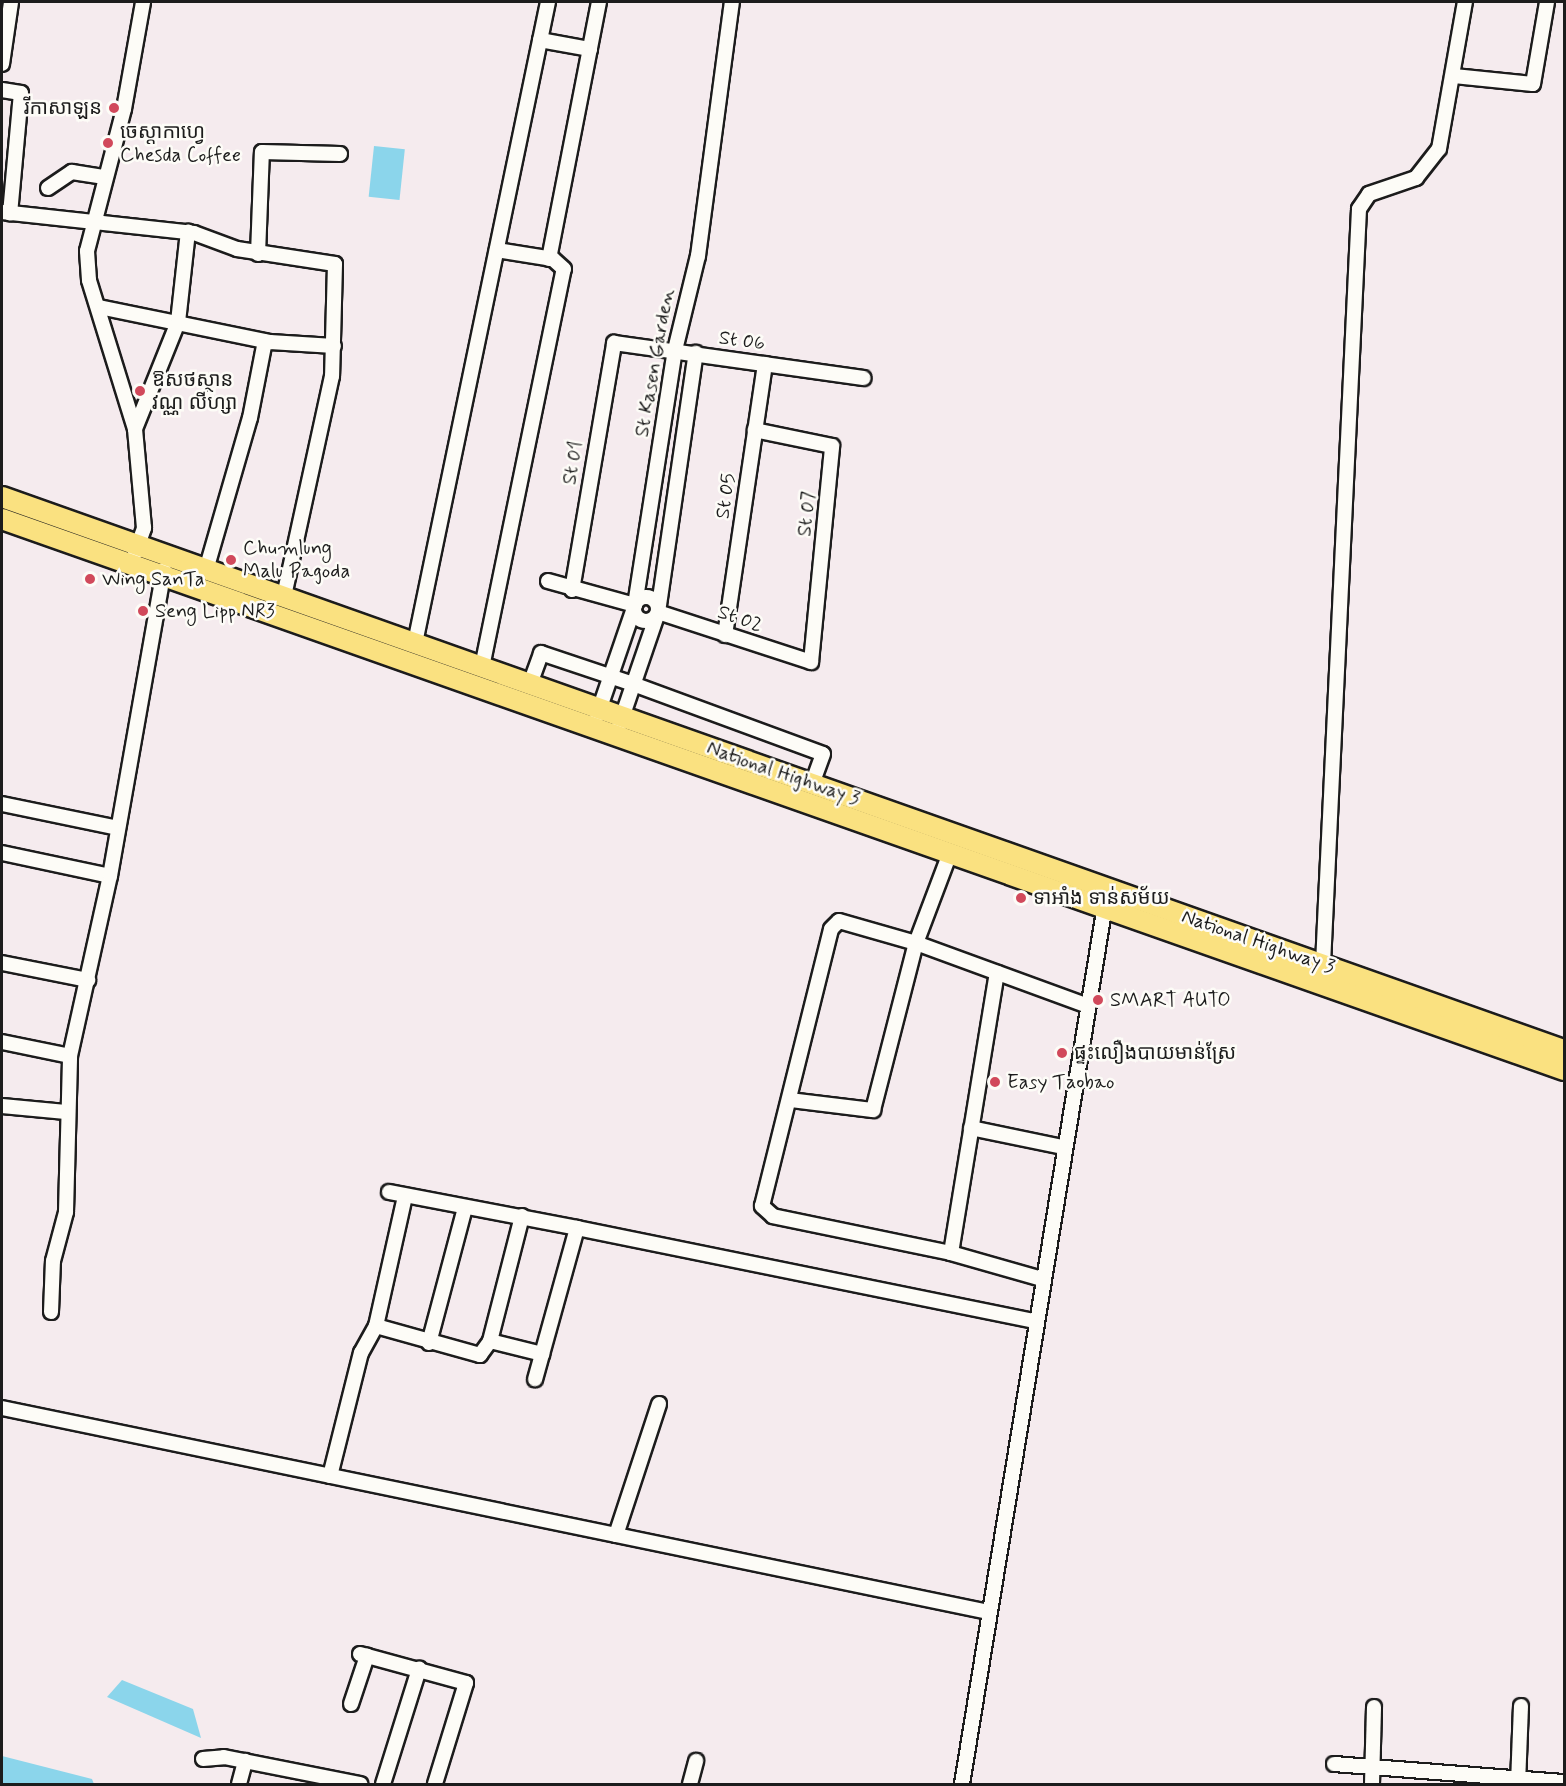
<!DOCTYPE html>
<html>
<head>
<meta charset="utf-8">
<style>
  body { margin:0 }
  #map { position:relative; width:1566px; height:1786px; overflow:hidden; background:#f5ebee; font-family:Mynerve,"Noto Sans Khmer",sans-serif }
  div>[style] { position:absolute }
  .water>* { inset:0; background:#8bd5eb; transform-origin:0 0 }
  .roads { filter:drop-shadow(2px 0 #1c1c1c) drop-shadow(-2px 0 #1c1c1c) drop-shadow(0 2px #1c1c1c) drop-shadow(0 -2px #1c1c1c) }
  .minor>* { height:14px; margin:-7px; padding:0 7px; transform-origin:7px; border-radius:7px; background:#fdfcf7 }
  .minor>.ring { margin:-7px; padding:0; box-sizing:content-box; background:none; border:14px solid #fdfcf7; border-radius:50% }
  .highway>* { height:20px; margin:-10px; padding:0 10px; transform-origin:10px; border-radius:10px; background:#fae180 }
  .dots>* { width:16px; height:16px; translate:-50% -50%; box-sizing:border-box; border:3px solid #fdfcf7; border-radius:50% }
  span { translate:-50% -50%; white-space:nowrap; text-align:center; line-height:1.15; -webkit-text-stroke:5px #fdfcf7; paint-order:stroke }
  .poi-label { font-size:20px; color:#1c1c1c }
  .right { translate:-100% -50%; text-align:right }
  .left { translate:0 -50%; text-align:left }
  .street-label { font-size:20px; color:#1c1c1c }
  .frame { position:absolute; inset:0; border:3px solid #1c1c1c; pointer-events:none }
</style>
</head>
<body>
<div id="map">
  <div class="water">
    <i style="left:374px;top:146px;width:31px;height:51px;rotate:6deg"></i>
    <i style="clip-path:polygon(122px 1680px,193px 1709px,201px 1738px,107px 1697px)"></i>
    <i style="clip-path:polygon(2px 1756px,92px 1779px,94px 1784px,2px 1784px)"></i>
  </div>
  <div class="roads">
    <div class="minor">
      <i style="left:540px;top:40px;width:51px;rotate:10.2deg"></i>
      <i style="left:2px;top:64px;width:63px;rotate:-81.7deg"></i>
      <i style="left:1454px;top:76px;width:79px;rotate:5.8deg"></i>
      <i style="left:1533px;top:84px;width:83px;rotate:-80.3deg"></i>
      <i style="left:2px;top:90px;width:19px;rotate:9deg"></i>
      <i style="left:21px;top:93px;width:121px;rotate:95.2deg"></i>
      <i style="left:48px;top:188px;width:29px;rotate:-34deg"></i>
      <i style="left:72px;top:172px;width:33px;rotate:9deg"></i>
      <i style="left:2px;top:212px;width:193px;rotate:6.2deg"></i>
      <i style="left:194px;top:233px;width:46px;rotate:20.4deg"></i>
      <i style="left:237px;top:249px;width:99px;rotate:8.7deg"></i>
      <i style="left:335px;top:264px;width:112px;rotate:91.5deg"></i>
      <i style="left:332px;top:376px;width:226px;rotate:102.3deg"></i>
      <i style="left:258px;top:254px;width:102px;rotate:-87.8deg"></i>
      <i style="left:262px;top:152px;width:78px;rotate:1.5deg"></i>
      <i style="left:549px;top:259px;width:262px;rotate:-79deg"></i>
      <i style="left:99px;top:307px;width:175px;rotate:11.6deg"></i>
      <i style="left:270px;top:342px;width:64px;rotate:3.6deg"></i>
      <i style="left:135px;top:429px;width:115px;rotate:-68.1deg"></i>
      <i style="left:178px;top:322px;width:91px;rotate:-83.7deg"></i>
      <i style="left:135px;top:553px;width:27px;rotate:-70deg"></i>
      <i style="left:144px;top:528px;width:99px;rotate:-95.2deg"></i>
      <i style="left:135px;top:429px;width:156px;rotate:-107.2deg"></i>
      <i style="left:89px;top:280px;width:29px;rotate:-94deg"></i>
      <i style="left:87px;top:251px;width:147px;rotate:-75.4deg"></i>
      <i style="left:124px;top:109px;width:109px;rotate:-79.9deg"></i>
      <i style="left:206px;top:570px;width:158px;rotate:-73.9deg"></i>
      <i style="left:250px;top:418px;width:78px;rotate:-79deg"></i>
      <i style="left:548px;top:581px;width:90px;rotate:15.4deg"></i>
      <i style="left:572px;top:590px;width:251px;rotate:-80.3deg"></i>
      <i style="left:614px;top:343px;width:252px;rotate:8deg"></i>
      <i class="ring" style="left:634px;top:597px;width:10px;height:10px"></i>
      <i style="left:658px;top:612px;width:161px;rotate:18.1deg"></i>
      <i style="left:811px;top:662px;width:217px;rotate:-84.4deg"></i>
      <i style="left:832px;top:446px;width:79px;rotate:-168.3deg"></i>
      <i style="left:725px;top:635px;width:274px;rotate:-81.6deg"></i>
      <i style="left:415px;top:643px;width:655px;rotate:-78.28deg"></i>
      <i style="left:482px;top:667px;width:406px;rotate:-78.4deg"></i>
      <i style="left:564px;top:269px;width:15px;rotate:-138deg"></i>
      <i style="left:553px;top:259px;width:57px;rotate:-170.9deg"></i>
      <i style="left:530px;top:684px;width:33px;rotate:-70deg"></i>
      <i style="left:541px;top:653px;width:97px;rotate:18.6deg"></i>
      <i style="left:633px;top:684px;width:202px;rotate:20.2deg"></i>
      <i style="left:823px;top:754px;width:32px;rotate:110deg"></i>
      <i style="left:597px;top:716px;width:117px;rotate:-71.1deg"></i>
      <i style="left:635px;top:605px;width:258px;rotate:-81.1deg"></i>
      <i style="left:675px;top:350px;width:97px;rotate:-76.3deg"></i>
      <i style="left:698px;top:256px;width:256px;rotate:-82.4deg"></i>
      <i style="left:616px;top:735px;width:130px;rotate:-71.1deg"></i>
      <i style="left:658px;top:612px;width:262px;rotate:-81.7deg"></i>
      <i style="left:2px;top:804px;width:118px;rotate:11.7deg"></i>
      <i style="left:2px;top:853px;width:110px;rotate:12deg"></i>
      <i style="left:2px;top:963px;width:88px;rotate:11.2deg"></i>
      <i style="left:1323px;top:964px;width:756px;rotate:-87.27deg"></i>
      <i style="left:1359px;top:209px;width:18px;rotate:-56deg"></i>
      <i style="left:1369px;top:194px;width:50px;rotate:-18.8deg"></i>
      <i style="left:1416px;top:178px;width:37px;rotate:-52deg"></i>
      <i style="left:1439px;top:149px;width:149px;rotate:-80deg"></i>
      <i style="left:2px;top:1042px;width:69px;rotate:11.6deg"></i>
      <i style="left:790px;top:1100px;width:84px;rotate:6.9deg"></i>
      <i style="left:873px;top:1110px;width:172px;rotate:-75.6deg"></i>
      <i style="left:916px;top:943px;width:96px;rotate:-69.3deg"></i>
      <i style="left:2px;top:1106px;width:64px;rotate:5.4deg"></i>
      <i style="left:971px;top:1128px;width:94px;rotate:11.7deg"></i>
      <i style="left:389px;top:1192px;width:191px;rotate:10.8deg"></i>
      <i style="left:577px;top:1228px;width:157px;rotate:105.5deg"></i>
      <i style="left:577px;top:1228px;width:467px;rotate:11.5deg"></i>
      <i style="left:951px;top:1253px;width:284px;rotate:-80.7deg"></i>
      <i style="left:1042px;top:1279px;width:95px;rotate:-164.1deg"></i>
      <i style="left:951px;top:1253px;width:182px;rotate:-168.3deg"></i>
      <i style="left:773px;top:1216px;width:15px;rotate:-138deg"></i>
      <i style="left:762px;top:1206px;width:285px;rotate:-76deg"></i>
      <i style="left:831px;top:929px;width:11px;rotate:-45deg"></i>
      <i style="left:839px;top:921px;width:80px;rotate:15.9deg"></i>
      <i style="left:916px;top:943px;width:183px;rotate:20.1deg"></i>
      <i style="left:51px;top:1312px;width:51px;rotate:-87.8deg"></i>
      <i style="left:53px;top:1261px;width:51px;rotate:-75.1deg"></i>
      <i style="left:66px;top:1212px;width:156px;rotate:-88.5deg"></i>
      <i style="left:70px;top:1056px;width:184px;rotate:-77.5deg"></i>
      <i style="left:110px;top:876px;width:311px;rotate:-80deg"></i>
      <i style="left:376px;top:1326px;width:108px;rotate:15.6deg"></i>
      <i style="left:480px;top:1355px;width:17px;rotate:-54deg"></i>
      <i style="left:490px;top:1341px;width:129px;rotate:-75.6deg"></i>
      <i style="left:490px;top:1341px;width:54px;rotate:14deg"></i>
      <i style="left:429px;top:1343px;width:140px;rotate:-75.1deg"></i>
      <i style="left:2px;top:1408px;width:1008px;rotate:11.68deg"></i>
      <i style="left:330px;top:1476px;width:127px;rotate:-75.9deg"></i>
      <i style="left:361px;top:1353px;width:31px;rotate:-61deg"></i>
      <i style="left:376px;top:1326px;width:133px;rotate:-77.4deg"></i>
      <i style="left:616px;top:1535px;width:138px;rotate:-71.8deg"></i>
      <i style="left:360px;top:1654px;width:110px;rotate:15.3deg"></i>
      <i style="left:466px;top:1683px;width:106px;rotate:107.1deg"></i>
      <i style="left:351px;top:1704px;width:51px;rotate:-71.6deg"></i>
      <i style="left:203px;top:1759px;width:21px;rotate:-5deg"></i>
      <i style="left:224px;top:1757px;width:139px;rotate:11.2deg"></i>
      <i style="left:1334px;top:1764px;width:231px;rotate:4.5deg"></i>
      <i style="left:239px;top:1784px;width:24px;rotate:-75deg"></i>
      <i style="left:383px;top:1784px;width:121px;rotate:-72.6deg"></i>
      <i style="left:690px;top:1784px;width:24px;rotate:-75deg"></i>
      <i style="left:962px;top:1784px;width:897px;rotate:-80.76deg"></i>
      <i style="left:1372px;top:1784px;width:77px;rotate:-88.5deg"></i>
      <i style="left:1518px;top:1784px;width:78px;rotate:-87.8deg"></i>
    </div>
    <div class="highway">
      <i style="left:2px;top:497px;width:1657px;rotate:19.5deg"></i>
      <i style="left:2px;top:519px;width:1656px;rotate:19.43deg"></i>
    </div>
  </div>
  <div class="dots">
    <i style="left:114px;top:108px;background:#d1495b"></i>
    <i style="left:108px;top:143px;background:#d1495b"></i>
    <i style="left:140px;top:391px;background:#d1495b"></i>
    <i style="left:231px;top:560px;background:#d1495b"></i>
    <i style="left:90px;top:579px;background:#d1495b"></i>
    <i style="left:143px;top:611px;background:#d1495b"></i>
    <i style="left:1021px;top:898px;background:#d1495b"></i>
    <i style="left:1098px;top:1000px;background:#d1495b"></i>
    <i style="left:1062px;top:1053px;background:#d1495b"></i>
    <i style="left:995px;top:1082px;background:#d1495b"></i>
  </div>
  <div class="poi-label">
    <span class="right" style="left:102px;top:108px">រីកាសាឡន</span>
    <span class="left" style="left:120px;top:144px">ចេស្ដាកាហ្វេ<br>Chesda Coffee</span>
    <span class="left" style="left:152px;top:392px">ឱសថស្ថាន<br>វណ្ណ លីហ្សា</span>
    <span class="left" style="left:243px;top:560px">Chumlung<br>Malu Pagoda</span>
    <span class="left" style="left:102px;top:579px">Wing SanTa</span>
    <span class="left" style="left:155px;top:611px">Seng Lipp NR3</span>
    <span class="left" style="left:1033px;top:898px">ទាអាំង ទាន់សម័យ</span>
    <span class="left" style="left:1110px;top:1000px">SMART AUTO</span>
    <span class="left" style="left:1074px;top:1053px">ផ្ទះលឿងបាយមាន់ស្រែ</span>
    <span class="left" style="left:1007px;top:1082px">Easy Taobao</span>
  </div>
  <div class="street-label">
    <span style="left:742px;top:341px;rotate:8deg">St 06</span>
    <span style="left:655px;top:363px;rotate:-80deg">St Kasen Garden</span>
    <span style="left:573px;top:463px;rotate:-81deg">St 01</span>
    <span style="left:726px;top:496px;rotate:-82deg">St 05</span>
    <span style="left:807px;top:514px;rotate:-84deg">St 07</span>
    <span style="left:740px;top:619px;rotate:19deg">St 02</span>
    <span style="left:783px;top:774px;rotate:19deg">National Highway 3</span>
    <span style="left:1258px;top:942px;rotate:19deg">National Highway 3</span>
  </div>
  <div class="frame"></div>
</div>
</body>
</html>
